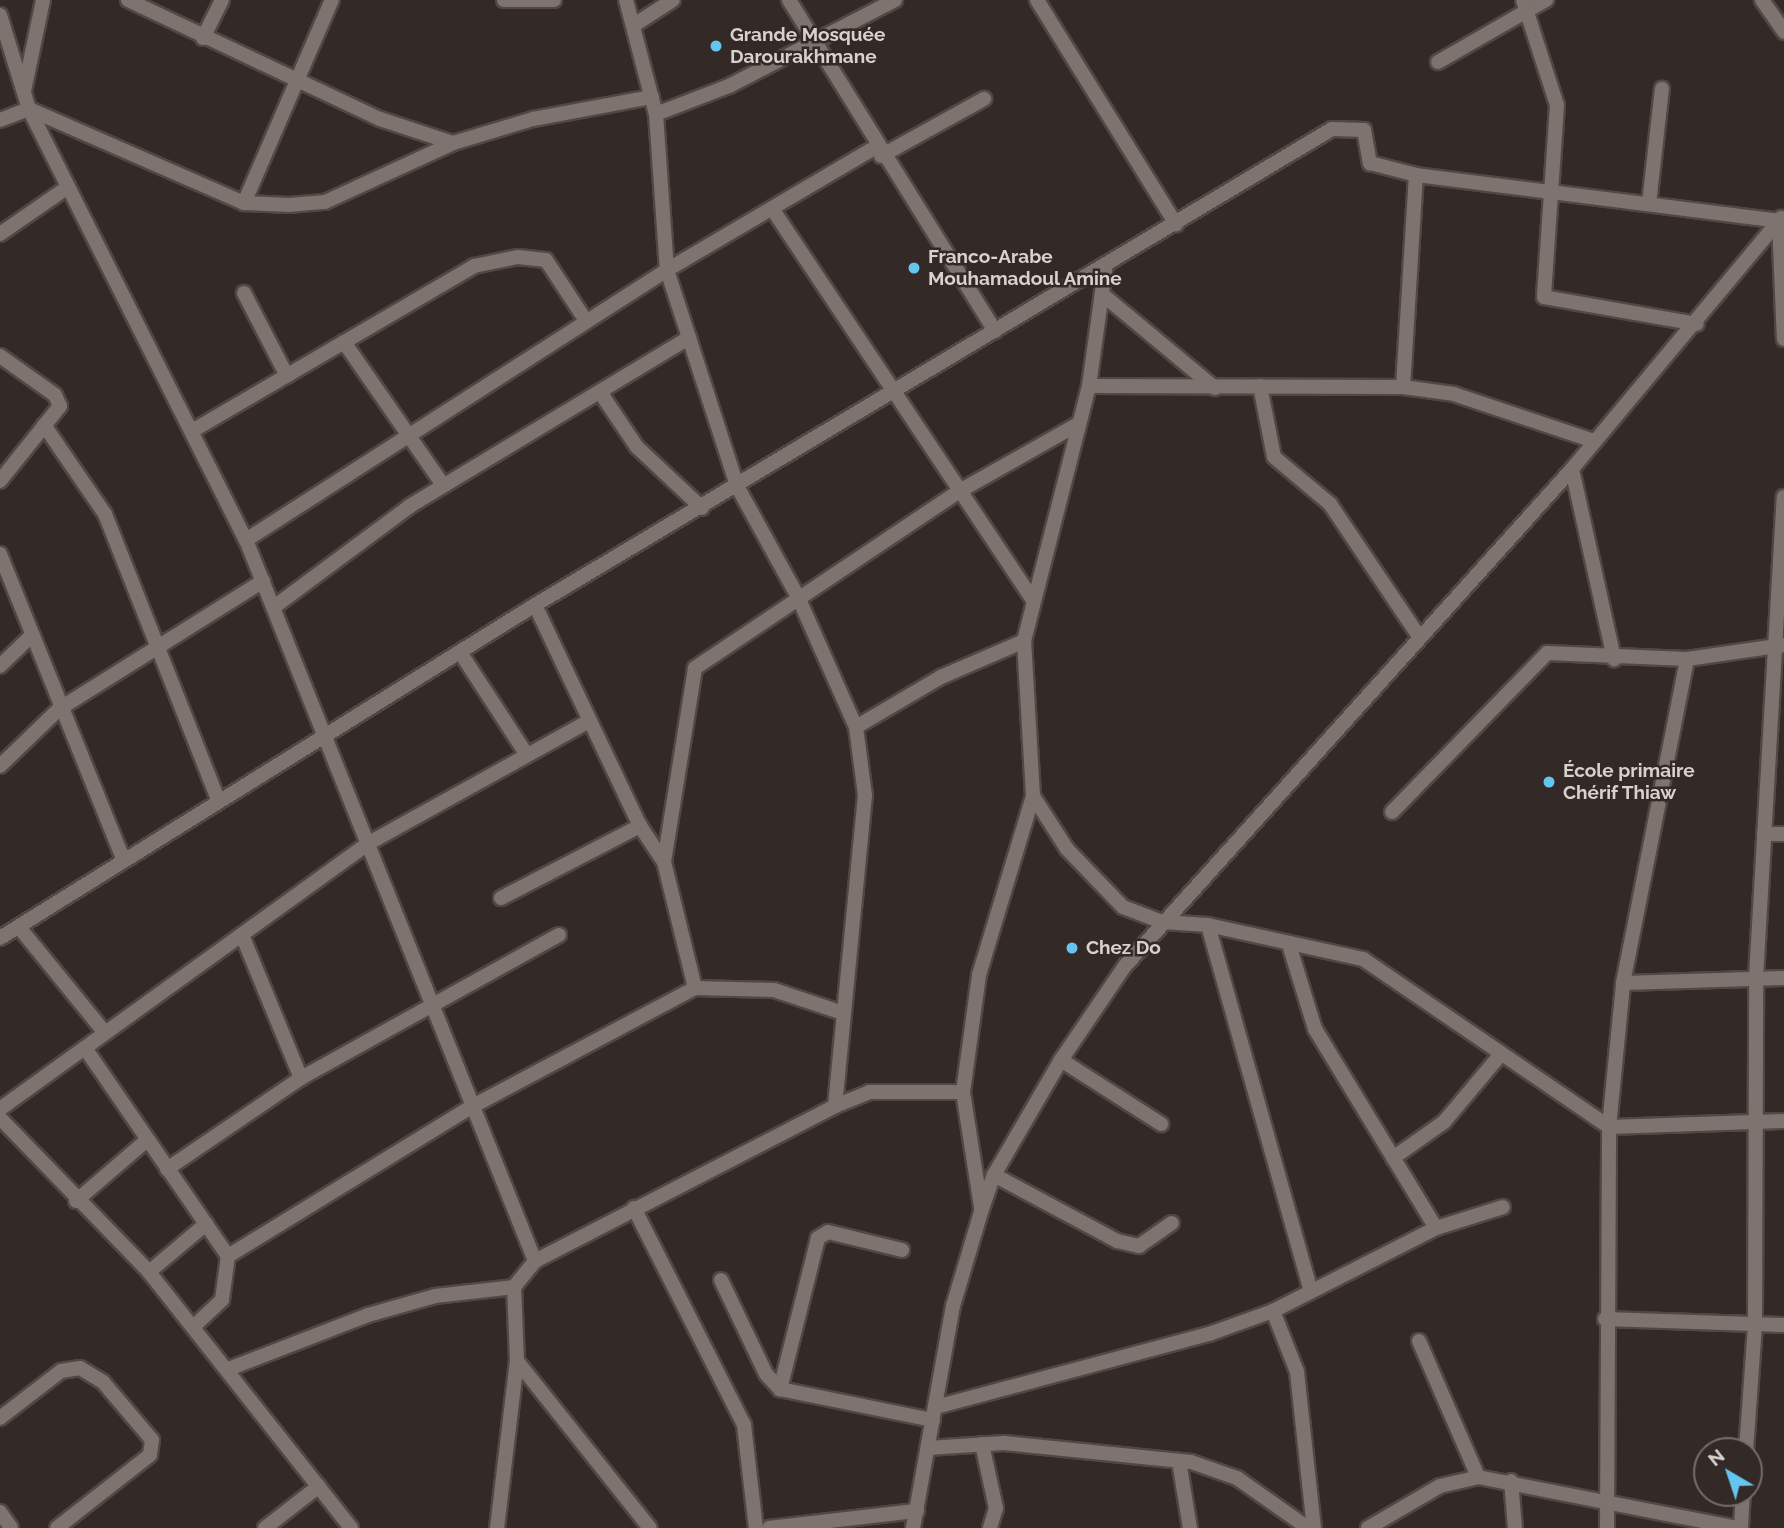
<!DOCTYPE html>
<html>
<head>
<meta charset="utf-8">
<style>
  body { margin:0 }
  #map { position:relative; width:1784px; height:1528px; overflow:hidden; background:#332926; font-family:Raleway,sans-serif }
  div>[style] { position:absolute }
  .roads { filter:drop-shadow(2px 0 #4f4845) drop-shadow(-2px 0 #4f4845) drop-shadow(0 2px #4f4845) drop-shadow(0 -2px #4f4845) }
  .street>* { height:14px; margin:-7px; padding:0 7px; transform-origin:7px; border-radius:7px; background:#7e736e }
  .dots>* { width:19px; height:19px; translate:-50% -50%; box-sizing:border-box; border:4px solid #332926; border-radius:50% }
  span { translate:-50% -50%; white-space:nowrap; text-align:center; line-height:1.15; -webkit-text-stroke:5px #332926; paint-order:stroke }
  .poi-label { font-size:19px; color:#d8d2cf; font-weight:700 }
  .left { translate:0 -50%; text-align:left }
  .north { position:absolute; left:1693px; top:1437px; width:70px; height:70px; box-sizing:border-box; background:#332926; border:2px solid #756d6a; border-radius:50%; rotate:321deg; font-size:19px; font-weight:700; line-height:28px; text-align:center; color:#d8d2cf }
  .north::after { content:''; display:block; margin:auto; width:24px; height:32px; background:#65c5ee; clip-path:polygon(50% 0,100% 100%,50% 72%,0 100%) }
</style>
</head>
<body>
<div id="map">
  <div class="roads">
    <div class="street">
      <i style="left:128px;top:0;width:279px;rotate:25.3deg"></i>
      <i style="left:380px;top:119px;width:77px;rotate:18.2deg"></i>
      <i style="left:453px;top:143px;width:84px;rotate:-16.7deg"></i>
      <i style="left:533px;top:119px;width:121px;rotate:-10.5deg"></i>
      <i style="left:504px;top:0;width:50px"></i>
      <i style="left:626px;top:0;width:118px;rotate:75.3deg"></i>
      <i style="left:656px;top:114px;width:156px;rotate:86deg"></i>
      <i style="left:667px;top:270px;width:227px;rotate:72deg"></i>
      <i style="left:737px;top:486px;width:127px;rotate:61.2deg"></i>
      <i style="left:798px;top:597px;width:142px;rotate:66deg"></i>
      <i style="left:856px;top:727px;width:69px;rotate:82.5deg"></i>
      <i style="left:865px;top:795px;width:312px;rotate:95.5deg"></i>
      <i style="left:789px;top:0;width:390px;rotate:58.1deg"></i>
      <i style="left:1037px;top:0;width:264px;rotate:58.2deg"></i>
      <i style="left:1523px;top:0;width:110px;rotate:72.1deg"></i>
      <i style="left:1557px;top:105px;width:192px;rotate:93.9deg"></i>
      <i style="left:1544px;top:297px;width:155px;rotate:10deg"></i>
      <i style="left:1762px;top:0;width:39px;rotate:55deg"></i>
      <i style="left:0;top:15px;width:98px;rotate:72.9deg"></i>
      <i style="left:29px;top:109px;width:483px;rotate:63.3deg"></i>
      <i style="left:246px;top:540px;width:777px;rotate:68.16deg"></i>
      <i style="left:634px;top:25px;width:46px;rotate:-32.7deg"></i>
      <i style="left:203px;top:38px;width:42px;rotate:-63.4deg"></i>
      <i style="left:1438px;top:62px;width:125px;rotate:-29.9deg"></i>
      <i style="left:24px;top:91px;width:93px;rotate:-78.2deg"></i>
      <i style="left:656px;top:114px;width:78px;rotate:-21deg"></i>
      <i style="left:729px;top:86px;width:187px;rotate:-27.4deg"></i>
      <i style="left:0;top:120px;width:31px;rotate:-21deg"></i>
      <i style="left:29px;top:109px;width:235px;rotate:23.6deg"></i>
      <i style="left:244px;top:203px;width:45px;rotate:2.5deg"></i>
      <i style="left:289px;top:205px;width:36px;rotate:-5deg"></i>
      <i style="left:325px;top:202px;width:141px;rotate:-24.7deg"></i>
      <i style="left:881px;top:156px;width:118px;rotate:-29deg"></i>
      <i style="left:244px;top:203px;width:221px;rotate:-66.6deg"></i>
      <i style="left:1649px;top:204px;width:116px;rotate:-83.6deg"></i>
      <i style="left:773px;top:210px;width:469px;rotate:56.3deg"></i>
      <i style="left:0;top:234px;width:83px;rotate:-34.7deg"></i>
      <i style="left:244px;top:293px;width:93px;rotate:62.6deg"></i>
      <i style="left:1102px;top:294px;width:147px;rotate:39.8deg"></i>
      <i style="left:344px;top:342px;width:174px;rotate:55.3deg"></i>
      <i style="left:0;top:356px;width:67px;rotate:35.3deg"></i>
      <i style="left:55px;top:395px;width:12px;rotate:66deg"></i>
      <i style="left:60px;top:406px;width:96px;rotate:128.7deg"></i>
      <i style="left:1089px;top:386px;width:314px;rotate:0.2deg"></i>
      <i style="left:1403px;top:387px;width:51px;rotate:7.8deg"></i>
      <i style="left:1454px;top:394px;width:148px;rotate:18.6deg"></i>
      <i style="left:1260px;top:386px;width:72px;rotate:78.8deg"></i>
      <i style="left:1274px;top:457px;width:73px;rotate:40deg"></i>
      <i style="left:1330px;top:504px;width:158px;rotate:56.1deg"></i>
      <i style="left:1403px;top:387px;width:212px;rotate:-86.5deg"></i>
      <i style="left:600px;top:392px;width:66px;rotate:56.1deg"></i>
      <i style="left:637px;top:447px;width:89px;rotate:43.2deg"></i>
      <i style="left:44px;top:425px;width:108px;rotate:55.6deg"></i>
      <i style="left:105px;top:514px;width:308px;rotate:68.4deg"></i>
      <i style="left:192px;top:431px;width:327px;rotate:-30.3deg"></i>
      <i style="left:474px;top:266px;width:45px;rotate:-11.6deg"></i>
      <i style="left:518px;top:257px;width:28px;rotate:6deg"></i>
      <i style="left:546px;top:260px;width:73px;rotate:56.7deg"></i>
      <i style="left:1572px;top:469px;width:195px;rotate:77.5deg"></i>
      <i style="left:246px;top:540px;width:500px;rotate:-32.67deg"></i>
      <i style="left:667px;top:270px;width:243px;rotate:-30.5deg"></i>
      <i style="left:0;top:554px;width:329px;rotate:68deg"></i>
      <i style="left:535px;top:605px;width:245px;rotate:64.6deg"></i>
      <i style="left:274px;top:607px;width:169px;rotate:-36.6deg"></i>
      <i style="left:410px;top:506px;width:326px;rotate:-31.1deg"></i>
      <i style="left:460px;top:652px;width:123px;rotate:57deg"></i>
      <i style="left:0;top:666px;width:40px;rotate:-44deg"></i>
      <i style="left:856px;top:727px;width:99px;rotate:-30.5deg"></i>
      <i style="left:941px;top:677px;width:90px;rotate:-23.4deg"></i>
      <i style="left:0;top:766px;width:82px;rotate:-44deg"></i>
      <i style="left:59px;top:709px;width:241px;rotate:-32.1deg"></i>
      <i style="left:1033px;top:796px;width:63px;rotate:57.3deg"></i>
      <i style="left:1067px;top:849px;width:81px;rotate:46deg"></i>
      <i style="left:1123px;top:907px;width:42px;rotate:21deg"></i>
      <i style="left:1162px;top:922px;width:46px;rotate:3.7deg"></i>
      <i style="left:1208px;top:925px;width:159px;rotate:12.4deg"></i>
      <i style="left:1363px;top:959px;width:298px;rotate:34.3deg"></i>
      <i style="left:1609px;top:1127px;width:175px;rotate:-2deg"></i>
      <i style="left:1392px;top:812px;width:222px;rotate:-45.7deg"></i>
      <i style="left:1547px;top:653px;width:140px;rotate:2.5deg"></i>
      <i style="left:1687px;top:659px;width:98px;rotate:-8.2deg"></i>
      <i style="left:1764px;top:834px;width:20px"></i>
      <i style="left:501px;top:898px;width:157px;rotate:-27.4deg"></i>
      <i style="left:640px;top:826px;width:43px;rotate:56.3deg"></i>
      <i style="left:1208px;top:925px;width:380px;rotate:74.3deg"></i>
      <i style="left:19px;top:927px;width:136px;rotate:50.9deg"></i>
      <i style="left:242px;top:935px;width:155px;rotate:67.6deg"></i>
      <i style="left:0;top:938px;width:630px;rotate:-31.9deg"></i>
      <i style="left:535px;top:605px;width:928px;rotate:-30.85deg"></i>
      <i style="left:1332px;top:129px;width:32px;rotate:2deg"></i>
      <i style="left:1364px;top:130px;width:34px;rotate:80deg"></i>
      <i style="left:1370px;top:163px;width:48px;rotate:14.6deg"></i>
      <i style="left:1416px;top:175px;width:366px;rotate:7.2deg"></i>
      <i style="left:1779px;top:221px;width:118px;rotate:87.6deg"></i>
      <i style="left:1290px;top:948px;width:85px;rotate:72.8deg"></i>
      <i style="left:1315px;top:1029px;width:233px;rotate:58.7deg"></i>
      <i style="left:1623px;top:983px;width:161px;rotate:-1.8deg"></i>
      <i style="left:695px;top:988px;width:130px;rotate:-103.8deg"></i>
      <i style="left:664px;top:862px;width:196px;rotate:-80.9deg"></i>
      <i style="left:695px;top:668px;width:316px;rotate:-33.8deg"></i>
      <i style="left:958px;top:492px;width:138px;rotate:-29.5deg"></i>
      <i style="left:85px;top:1048px;width:252px;rotate:55.5deg"></i>
      <i style="left:228px;top:1256px;width:44px;rotate:97.8deg"></i>
      <i style="left:222px;top:1300px;width:38px;rotate:137deg"></i>
      <i style="left:1061px;top:1060px;width:119px;rotate:32.6deg"></i>
      <i style="left:0;top:1109px;width:455px;rotate:-35.8deg"></i>
      <i style="left:369px;top:843px;width:249px;rotate:-29deg"></i>
      <i style="left:0;top:1118px;width:214px;rotate:45.9deg"></i>
      <i style="left:149px;top:1272px;width:326px;rotate:51.7deg"></i>
      <i style="left:1393px;top:1158px;width:62px;rotate:-35.2deg"></i>
      <i style="left:1444px;top:1122px;width:89px;rotate:-50deg"></i>
      <i style="left:167px;top:1169px;width:162px;rotate:-34.2deg"></i>
      <i style="left:301px;top:1078px;width:295px;rotate:-29deg"></i>
      <i style="left:994px;top:1175px;width:140px;rotate:28.2deg"></i>
      <i style="left:1117px;top:1241px;width:23px;rotate:13deg"></i>
      <i style="left:1139px;top:1246px;width:40px;rotate:-34.9deg"></i>
      <i style="left:76px;top:1201px;width:94px;rotate:-40.7deg"></i>
      <i style="left:981px;top:1207px;width:116px;rotate:-98.9deg"></i>
      <i style="left:963px;top:1092px;width:118px;rotate:-82.2deg"></i>
      <i style="left:979px;top:975px;width:187px;rotate:-73.2deg"></i>
      <i style="left:1033px;top:796px;width:155px;rotate:-93.3deg"></i>
      <i style="left:1024px;top:641px;width:263px;rotate:-75.7deg"></i>
      <i style="left:1089px;top:386px;width:117px;rotate:-82.1deg"></i>
      <i style="left:634px;top:1208px;width:243px;rotate:63.1deg"></i>
      <i style="left:744px;top:1425px;width:104px;rotate:83.4deg"></i>
      <i style="left:902px;top:1250px;width:76px;rotate:-166.3deg"></i>
      <i style="left:828px;top:1232px;width:12px;rotate:149deg"></i>
      <i style="left:818px;top:1238px;width:156px;rotate:104.1deg"></i>
      <i style="left:780px;top:1389px;width:156px;rotate:11.5deg"></i>
      <i style="left:228px;top:1256px;width:287px;rotate:-31.5deg"></i>
      <i style="left:473px;top:1106px;width:251px;rotate:-28deg"></i>
      <i style="left:695px;top:988px;width:79px;rotate:1.5deg"></i>
      <i style="left:774px;top:990px;width:70px;rotate:18.4deg"></i>
      <i style="left:149px;top:1272px;width:75px;rotate:-40.1deg"></i>
      <i style="left:721px;top:1280px;width:104px;rotate:64.4deg"></i>
      <i style="left:766px;top:1374px;width:21px;rotate:47deg"></i>
      <i style="left:1273px;top:1311px;width:66px;rotate:68.5deg"></i>
      <i style="left:1297px;top:1372px;width:157px;rotate:83.8deg"></i>
      <i style="left:1605px;top:1319px;width:179px;rotate:1.9deg"></i>
      <i style="left:1419px;top:1341px;width:148px;rotate:66.5deg"></i>
      <i style="left:517px;top:1361px;width:213px;rotate:51.5deg"></i>
      <i style="left:231px;top:1368px;width:147px;rotate:-21.1deg"></i>
      <i style="left:368px;top:1315px;width:70px;rotate:-15.8deg"></i>
      <i style="left:435px;top:1296px;width:80px;rotate:-6.5deg"></i>
      <i style="left:936px;top:1407px;width:283px;rotate:-15deg"></i>
      <i style="left:1209px;top:1334px;width:68px;rotate:-19.8deg"></i>
      <i style="left:1273px;top:1311px;width:183px;rotate:-27deg"></i>
      <i style="left:1436px;top:1228px;width:70px;rotate:-17.4deg"></i>
      <i style="left:0;top:1418px;width:77px;rotate:-37.6deg"></i>
      <i style="left:61px;top:1371px;width:19px;rotate:-9deg"></i>
      <i style="left:80px;top:1368px;width:27px;rotate:31deg"></i>
      <i style="left:103px;top:1382px;width:76px;rotate:49.8deg"></i>
      <i style="left:152px;top:1440px;width:15px;rotate:98deg"></i>
      <i style="left:150px;top:1455px;width:118px;rotate:141.9deg"></i>
      <i style="left:982px;top:1444px;width:66px;rotate:77.7deg"></i>
      <i style="left:996px;top:1508px;width:21px;rotate:107deg"></i>
      <i style="left:928px;top:1448px;width:76px;rotate:-3.8deg"></i>
      <i style="left:1004px;top:1443px;width:188px;rotate:5.8deg"></i>
      <i style="left:1191px;top:1462px;width:49px;rotate:19.2deg"></i>
      <i style="left:1237px;top:1478px;width:87px;rotate:35.2deg"></i>
      <i style="left:1746px;top:1451px;width:125px;rotate:-85.9deg"></i>
      <i style="left:1755px;top:1326px;width:348px;rotate:-89.8deg"></i>
      <i style="left:1756px;top:978px;width:482px;rotate:-86.7deg"></i>
      <i style="left:1179px;top:1461px;width:68px;rotate:80.7deg"></i>
      <i style="left:1511px;top:1481px;width:47px;rotate:85.1deg"></i>
      <i style="left:0;top:1512px;width:19px;rotate:55deg"></i>
      <i style="left:265px;top:1528px;width:68px;rotate:-37.9deg"></i>
      <i style="left:497px;top:1528px;width:168px;rotate:-83.2deg"></i>
      <i style="left:517px;top:1361px;width:74px;rotate:-92.3deg"></i>
      <i style="left:514px;top:1287px;width:33px;rotate:-51deg"></i>
      <i style="left:535px;top:1261px;width:338px;rotate:-27.3deg"></i>
      <i style="left:835px;top:1106px;width:37px;rotate:-22deg"></i>
      <i style="left:869px;top:1092px;width:94px"></i>
      <i style="left:769px;top:1528px;width:149px;rotate:-6.6deg"></i>
      <i style="left:913px;top:1528px;width:226px;rotate:-79.8deg"></i>
      <i style="left:953px;top:1306px;width:98px;rotate:-73.4deg"></i>
      <i style="left:981px;top:1212px;width:39px;rotate:-71deg"></i>
      <i style="left:994px;top:1175px;width:133px;rotate:-59.8deg"></i>
      <i style="left:1061px;top:1060px;width:114px;rotate:-55.8deg"></i>
      <i style="left:1125px;top:966px;width:668px;rotate:-48.03deg"></i>
      <i style="left:1572px;top:469px;width:327px;rotate:-50.2deg"></i>
      <i style="left:1368px;top:1528px;width:83px;rotate:-30.3deg"></i>
      <i style="left:1440px;top:1486px;width:39px;rotate:-13deg"></i>
      <i style="left:1478px;top:1477px;width:265px;rotate:11.1deg"></i>
      <i style="left:1607px;top:1528px;width:401px;rotate:-89.7deg"></i>
      <i style="left:1609px;top:1127px;width:145px;rotate:-84.4deg"></i>
      <i style="left:1623px;top:983px;width:330px;rotate:-78.8deg"></i>
      <i style="left:1741px;top:1528px;width:35px;rotate:-87deg"></i>
    </div>
  </div>
  <div class="dots">
    <i style="left:716px;top:46px;background:#65c5ee"></i>
    <i style="left:914px;top:268px;background:#65c5ee"></i>
    <i style="left:1549px;top:782px;background:#65c5ee"></i>
    <i style="left:1072px;top:948px;background:#65c5ee"></i>
  </div>
  <div class="poi-label">
    <span class="left" style="left:730px;top:46px">Grande Mosquée<br>Darourakhmane</span>
    <span class="left" style="left:928px;top:268px">Franco-Arabe<br>Mouhamadoul Amine</span>
    <span class="left" style="left:1563px;top:782px">École primaire<br>Chérif Thiaw</span>
    <span class="left" style="left:1086px;top:948px">Chez Do</span>
  </div>
  <div class="north">N</div>
</div>
</body>
</html>
